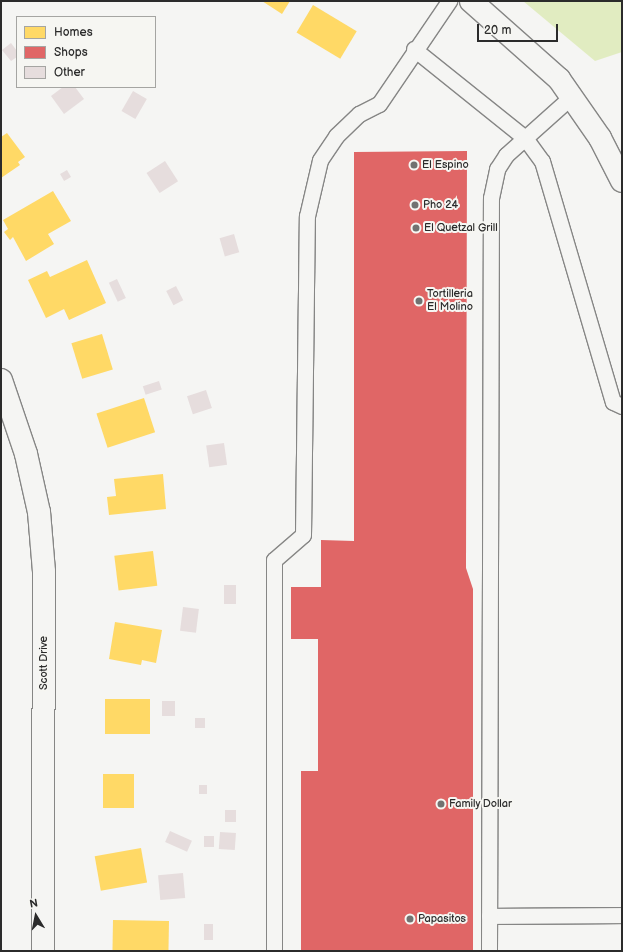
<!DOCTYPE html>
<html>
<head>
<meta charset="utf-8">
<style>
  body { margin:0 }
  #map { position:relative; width:623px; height:952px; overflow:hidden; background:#f5f5f3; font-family:"Balsamiq Sans",sans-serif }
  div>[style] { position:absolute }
  .green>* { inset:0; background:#e1ecc1 }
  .homes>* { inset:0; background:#ffd966; transform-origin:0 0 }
  .shops>* { inset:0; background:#e06666 }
  .building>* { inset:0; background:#e6dddd; transform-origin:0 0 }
  .roads { filter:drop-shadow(1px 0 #868685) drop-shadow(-1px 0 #868685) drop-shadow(0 1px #868685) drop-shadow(0 -1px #868685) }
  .service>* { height:15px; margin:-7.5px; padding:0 7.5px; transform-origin:7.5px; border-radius:7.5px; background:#f5f5f3 }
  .minor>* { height:22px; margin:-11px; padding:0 11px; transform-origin:11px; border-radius:11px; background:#f5f5f3 }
  .tertiary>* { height:22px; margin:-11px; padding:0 11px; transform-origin:11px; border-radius:11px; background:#f5f5f3 }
  .dots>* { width:11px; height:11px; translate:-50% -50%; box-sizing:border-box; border:2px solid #f6f6f2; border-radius:50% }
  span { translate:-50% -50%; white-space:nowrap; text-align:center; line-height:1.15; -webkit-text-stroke:4px #f6f6f2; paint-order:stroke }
  .poi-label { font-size:11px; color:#2b2b2b }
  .left { translate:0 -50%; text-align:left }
  .street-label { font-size:11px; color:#2b2b2b }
  .frame { position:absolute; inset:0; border:2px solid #2b2b2b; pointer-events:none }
  .legend { position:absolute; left:16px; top:16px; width:140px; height:72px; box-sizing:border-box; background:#f6f6f2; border:1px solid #a5a5a2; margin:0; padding:5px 7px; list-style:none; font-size:12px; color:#2b2b2b }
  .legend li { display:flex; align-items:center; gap:8px; height:20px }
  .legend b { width:20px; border:1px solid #a5a5a2 }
  .north { position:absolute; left:16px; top:896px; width:40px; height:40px; -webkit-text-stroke:3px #f6f6f2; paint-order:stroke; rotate:350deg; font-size:11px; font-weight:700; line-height:16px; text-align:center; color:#2b2b2b }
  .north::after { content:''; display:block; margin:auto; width:14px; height:18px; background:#2b2b2b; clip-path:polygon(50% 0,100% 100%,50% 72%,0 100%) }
  .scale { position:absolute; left:477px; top:24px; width:81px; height:18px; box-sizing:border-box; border:2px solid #2b2b2b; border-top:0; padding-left:5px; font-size:12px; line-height:14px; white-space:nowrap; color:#2b2b2b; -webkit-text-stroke:3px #f6f6f2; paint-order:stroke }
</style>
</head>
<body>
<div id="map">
  <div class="green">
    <i style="clip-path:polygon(523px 1px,622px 1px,622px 52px,595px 61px)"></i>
  </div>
  <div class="homes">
    <i style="clip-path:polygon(262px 1px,290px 1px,282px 14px)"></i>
    <i style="left:313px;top:5px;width:51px;height:32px;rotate:31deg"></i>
    <i style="clip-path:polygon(7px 133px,25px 157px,18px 162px,20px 165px,1px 178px,1px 137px)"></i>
    <i style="clip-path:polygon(53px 191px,71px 221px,48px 234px,54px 244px,26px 261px,13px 237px,10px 240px,4px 232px,8px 229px,3px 220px)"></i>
    <i style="clip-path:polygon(87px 260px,106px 303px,69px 320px,64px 309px,46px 318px,28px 280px,47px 271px,50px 277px)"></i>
    <i style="left:102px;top:334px;width:37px;height:32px;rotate:73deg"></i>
    <i style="left:144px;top:398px;width:36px;height:50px;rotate:72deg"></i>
    <i style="clip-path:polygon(163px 474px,166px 509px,109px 515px,107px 497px,116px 496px,114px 479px)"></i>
    <i style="left:153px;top:551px;width:35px;height:39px;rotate:83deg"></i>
    <i style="clip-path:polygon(115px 622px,162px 630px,156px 663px,142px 660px,141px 665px,109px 659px)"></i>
    <i style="left:105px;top:699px;width:45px;height:35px"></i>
    <i style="left:103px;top:774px;width:31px;height:34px"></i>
    <i style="left:141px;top:848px;width:35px;height:47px;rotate:80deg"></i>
    <i style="left:113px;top:920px;width:56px;height:31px;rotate:1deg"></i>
  </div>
  <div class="shops">
    <i style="clip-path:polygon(467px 151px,466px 568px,473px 589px,473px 951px,301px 951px,301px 771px,318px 771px,318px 639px,291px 639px,291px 587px,321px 587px,321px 540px,354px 541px,354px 152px)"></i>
  </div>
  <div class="building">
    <i style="clip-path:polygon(11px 43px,17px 51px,17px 57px,11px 61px,2px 50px)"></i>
    <i style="clip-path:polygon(63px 87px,75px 87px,84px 99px,64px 114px,51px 96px)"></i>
    <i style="left:133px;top:91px;width:16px;height:23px;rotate:30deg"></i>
    <i style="left:165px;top:161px;width:24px;height:22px;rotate:57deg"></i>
    <i style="left:67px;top:170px;width:8px;height:8px;rotate:60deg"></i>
    <i style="left:234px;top:234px;width:19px;height:15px;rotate:74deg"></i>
    <i style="left:117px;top:279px;width:21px;height:9px;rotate:65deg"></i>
    <i style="left:176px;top:286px;width:16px;height:11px;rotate:63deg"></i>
    <i style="left:159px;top:381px;width:9px;height:17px;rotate:72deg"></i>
    <i style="left:206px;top:390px;width:19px;height:20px;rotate:72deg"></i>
    <i style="left:224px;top:443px;width:22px;height:18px;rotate:82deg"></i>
    <i style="left:224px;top:585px;width:12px;height:19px"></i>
    <i style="left:183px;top:607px;width:16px;height:24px;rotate:7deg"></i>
    <i style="left:162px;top:701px;width:13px;height:15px"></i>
    <i style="left:195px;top:718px;width:10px;height:10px"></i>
    <i style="left:199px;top:785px;width:8px;height:9px"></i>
    <i style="left:225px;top:810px;width:11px;height:12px"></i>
    <i style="left:170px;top:831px;width:24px;height:12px;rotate:24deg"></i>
    <i style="left:220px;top:832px;width:16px;height:17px;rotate:4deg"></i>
    <i style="left:204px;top:836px;width:10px;height:11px"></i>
    <i style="left:183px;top:873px;width:25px;height:25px;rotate:85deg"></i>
    <i style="left:204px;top:924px;width:9px;height:16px"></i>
  </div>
  <div class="roads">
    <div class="service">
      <i style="left:414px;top:49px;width:142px;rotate:38.7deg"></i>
      <i style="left:525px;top:138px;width:29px;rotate:54deg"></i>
      <i style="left:542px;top:161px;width:251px;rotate:73.6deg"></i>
      <i style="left:613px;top:402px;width:10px;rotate:24deg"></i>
      <i style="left:489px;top:916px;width:133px;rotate:-0.4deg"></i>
      <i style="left:274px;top:951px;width:391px;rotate:-90deg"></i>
      <i style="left:274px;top:560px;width:38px;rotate:-41deg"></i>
      <i style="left:303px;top:535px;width:319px;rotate:-89.3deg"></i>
      <i style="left:307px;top:216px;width:57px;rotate:-76.9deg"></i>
      <i style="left:320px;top:160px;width:29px;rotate:-56deg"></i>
      <i style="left:336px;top:136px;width:32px;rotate:-44deg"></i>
      <i style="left:359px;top:114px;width:22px;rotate:-27deg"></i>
      <i style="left:379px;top:104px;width:125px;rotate:-55.8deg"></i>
      <i style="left:489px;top:951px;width:753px;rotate:-89.85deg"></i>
      <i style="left:491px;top:198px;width:30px;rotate:-78deg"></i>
      <i style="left:497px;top:169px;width:17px;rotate:-57deg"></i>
      <i style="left:506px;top:155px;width:90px;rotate:-41.8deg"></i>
    </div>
    <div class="minor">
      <i style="left:1px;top:380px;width:78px;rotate:71.3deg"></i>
      <i style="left:26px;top:454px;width:59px;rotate:77.4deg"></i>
      <i style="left:39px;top:512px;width:60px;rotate:85.2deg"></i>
      <i style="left:44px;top:572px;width:379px;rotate:90.2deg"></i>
    </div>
    <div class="tertiary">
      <i style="left:471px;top:1px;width:118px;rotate:41.6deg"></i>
      <i style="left:559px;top:79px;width:72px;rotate:55.2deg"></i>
      <i style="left:600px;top:138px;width:48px;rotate:62.9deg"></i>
    </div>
  </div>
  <div class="dots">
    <i style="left:414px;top:165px;background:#727271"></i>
    <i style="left:415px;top:205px;background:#727271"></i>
    <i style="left:416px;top:228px;background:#727271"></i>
    <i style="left:419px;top:301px;background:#727271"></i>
    <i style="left:441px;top:804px;background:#727271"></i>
    <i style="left:410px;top:919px;background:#727271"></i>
  </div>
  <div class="poi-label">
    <span class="left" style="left:422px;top:165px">El Espino</span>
    <span class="left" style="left:423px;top:205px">Pho 24</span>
    <span class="left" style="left:424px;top:228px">El Quetzal Grill</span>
    <span class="left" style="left:427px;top:301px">Tortilleria<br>El Molino</span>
    <span class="left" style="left:449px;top:804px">Family Dollar</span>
    <span class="left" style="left:418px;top:919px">Papasitos</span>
  </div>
  <div class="street-label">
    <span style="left:44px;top:663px;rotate:-90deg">Scott Drive</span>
  </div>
  <div class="frame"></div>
  <ul class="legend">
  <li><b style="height:11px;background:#ffd966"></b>Homes</li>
  <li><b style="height:11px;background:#e06666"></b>Shops</li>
  <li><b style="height:11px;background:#e6dddd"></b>Other</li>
  </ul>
  <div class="north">N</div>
  <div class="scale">20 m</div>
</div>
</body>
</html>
